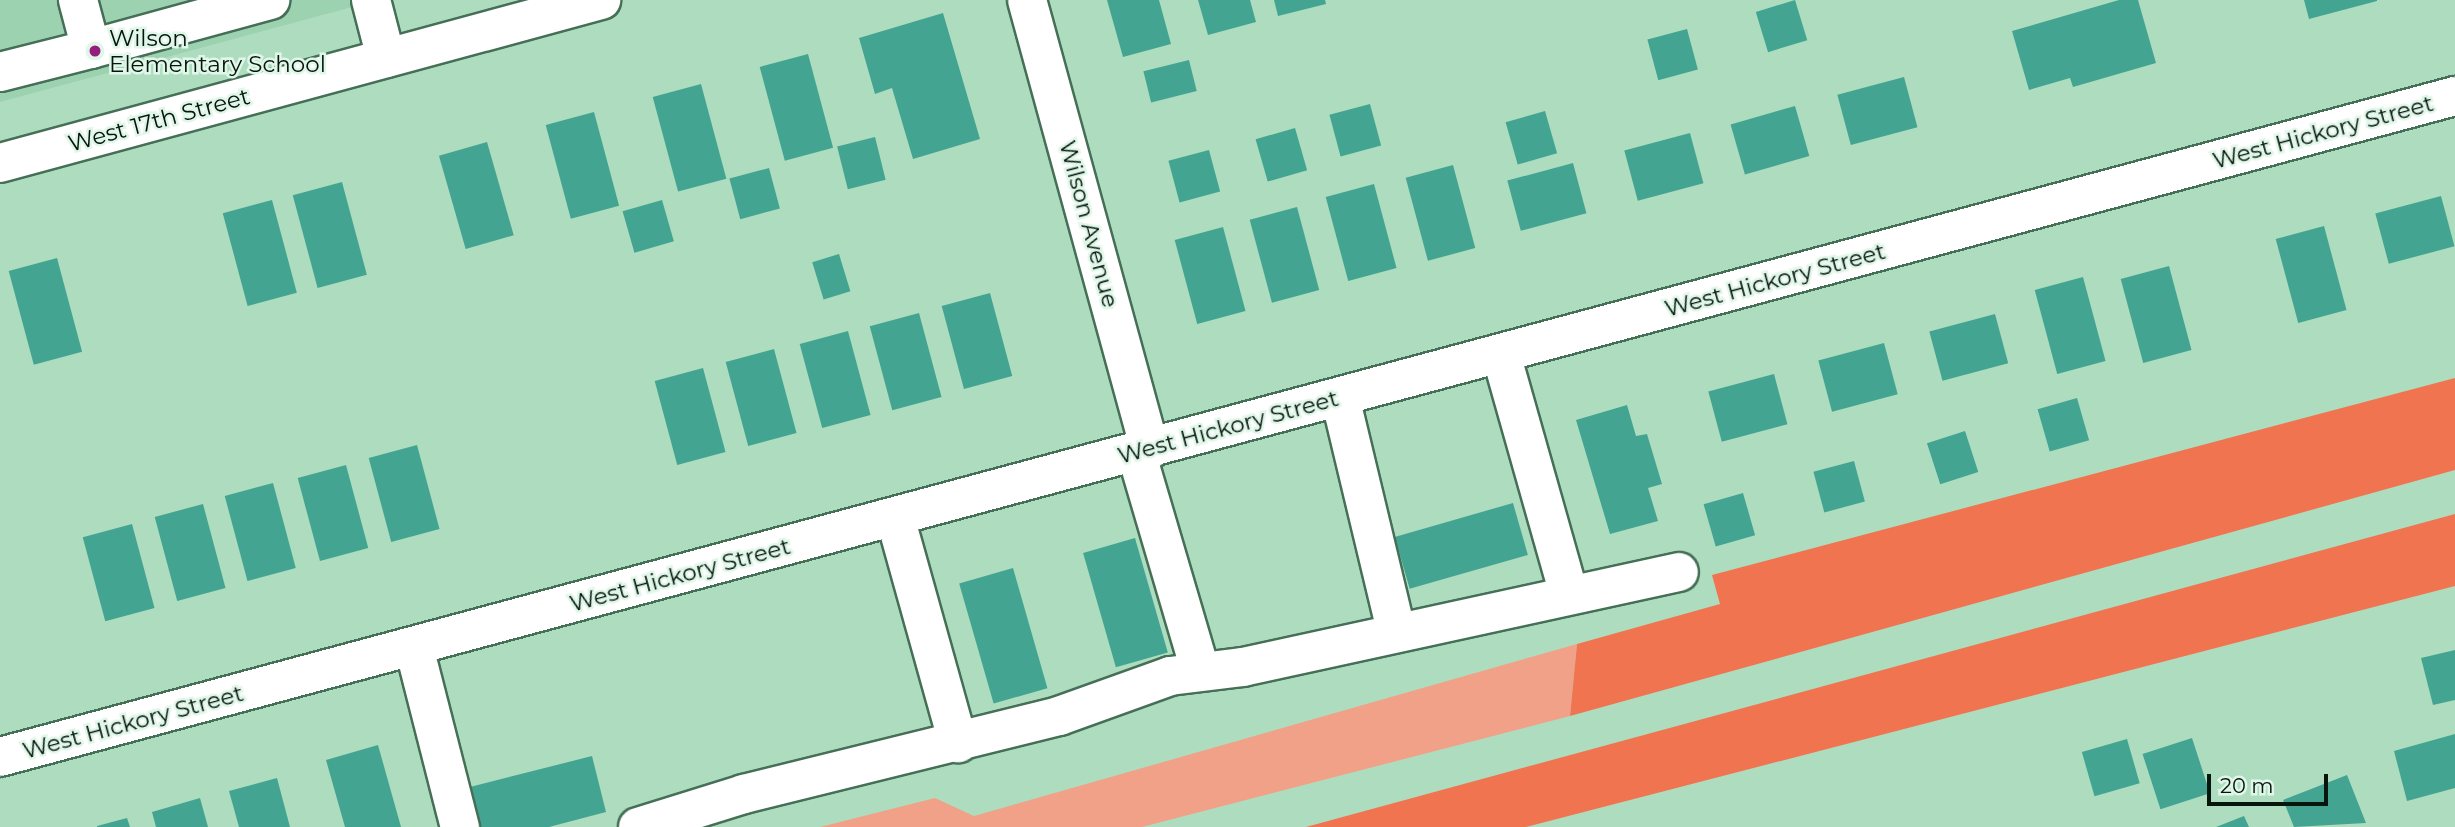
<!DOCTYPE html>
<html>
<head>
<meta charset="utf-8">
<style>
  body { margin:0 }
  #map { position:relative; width:2455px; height:827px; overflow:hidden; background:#aedcbf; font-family:Montserrat,sans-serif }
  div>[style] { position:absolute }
  .built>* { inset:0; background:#9dd2b1 }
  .green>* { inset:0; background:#f2a189 }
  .forest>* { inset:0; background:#f0744f }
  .building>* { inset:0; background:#43a591; transform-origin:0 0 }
  .roads { filter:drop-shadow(2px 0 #456f56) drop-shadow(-2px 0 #456f56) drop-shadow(0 2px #456f56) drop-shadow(0 -2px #456f56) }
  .minor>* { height:38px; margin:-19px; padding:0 19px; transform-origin:19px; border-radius:19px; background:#fff }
  .dots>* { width:19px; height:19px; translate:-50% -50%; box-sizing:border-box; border:4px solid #e0f6e8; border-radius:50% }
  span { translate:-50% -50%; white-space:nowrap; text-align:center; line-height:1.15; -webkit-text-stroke:5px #e0f6e8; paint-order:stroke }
  .poi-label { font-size:23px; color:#06160d }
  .left { translate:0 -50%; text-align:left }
  .street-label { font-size:23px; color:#06160d }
  .scale { position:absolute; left:2207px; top:774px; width:121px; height:32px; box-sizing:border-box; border:4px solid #06160d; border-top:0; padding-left:9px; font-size:21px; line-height:24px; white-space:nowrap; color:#06160d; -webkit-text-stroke:5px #e0f6e8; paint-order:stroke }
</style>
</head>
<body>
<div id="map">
  <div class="built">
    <i style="clip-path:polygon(0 0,378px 0,0 102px)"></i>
  </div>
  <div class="green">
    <i style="clip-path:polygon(1577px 644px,1570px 716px,1142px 827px,820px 827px,935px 798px,974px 816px)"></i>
  </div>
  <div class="forest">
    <i style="clip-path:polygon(2455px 378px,2455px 470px,1570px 716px,1577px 644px,1720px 604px,1712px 575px)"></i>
    <i style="clip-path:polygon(2455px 514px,2455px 586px,1526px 827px,1306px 827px)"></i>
  </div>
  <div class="building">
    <i style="clip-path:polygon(1107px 0,1159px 0,1171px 44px,1123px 57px)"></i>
    <i style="clip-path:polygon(1198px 0,1250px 0,1256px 22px,1208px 35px)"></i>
    <i style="clip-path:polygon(1274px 0,1325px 0,1326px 4px,1278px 16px)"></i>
    <i style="left:1795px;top:0;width:42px;height:41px;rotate:73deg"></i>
    <i style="clip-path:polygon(2119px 0,2138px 0,2156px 63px,2073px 87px,2070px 78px,2029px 90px,2012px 31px)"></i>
    <i style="clip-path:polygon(2304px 0,2377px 0,2377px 1px,2309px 19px)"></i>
    <i style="clip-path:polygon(943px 13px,980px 139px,913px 159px,892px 88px,875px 94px,859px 38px)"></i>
    <i style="left:1687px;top:29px;width:42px;height:41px;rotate:75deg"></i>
    <i style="left:808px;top:54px;width:97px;height:50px;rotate:75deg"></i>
    <i style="left:1189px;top:60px;width:32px;height:47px;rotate:76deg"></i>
    <i style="left:1904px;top:77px;width:52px;height:69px;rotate:75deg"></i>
    <i style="left:701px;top:84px;width:98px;height:50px;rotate:75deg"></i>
    <i style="left:1370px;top:104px;width:43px;height:42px;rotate:75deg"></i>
    <i style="left:1795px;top:106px;width:52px;height:67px;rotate:74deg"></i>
    <i style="left:1545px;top:111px;width:44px;height:41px;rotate:74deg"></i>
    <i style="left:594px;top:112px;width:97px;height:50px;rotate:75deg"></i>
    <i style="left:1295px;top:128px;width:44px;height:41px;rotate:74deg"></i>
    <i style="left:1690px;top:133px;width:52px;height:68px;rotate:75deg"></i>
    <i style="left:875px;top:137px;width:44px;height:39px;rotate:76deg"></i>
    <i style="left:487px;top:142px;width:97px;height:50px;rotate:74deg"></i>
    <i style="left:1209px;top:150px;width:43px;height:42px;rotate:75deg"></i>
    <i style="left:1573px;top:163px;width:52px;height:68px;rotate:75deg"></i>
    <i style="left:1453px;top:165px;width:86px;height:49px;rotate:75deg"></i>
    <i style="left:769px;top:168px;width:42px;height:41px;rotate:75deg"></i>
    <i style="left:342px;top:182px;width:96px;height:51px;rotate:75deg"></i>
    <i style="left:1374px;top:184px;width:87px;height:50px;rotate:75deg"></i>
    <i style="left:2441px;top:196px;width:52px;height:68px;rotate:75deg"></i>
    <i style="left:272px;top:200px;width:96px;height:51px;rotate:75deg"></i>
    <i style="left:662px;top:200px;width:43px;height:41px;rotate:74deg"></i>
    <i style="left:1297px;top:207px;width:86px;height:49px;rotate:75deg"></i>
    <i style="left:2324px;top:226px;width:87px;height:50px;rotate:75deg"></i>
    <i style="left:1223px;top:227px;width:87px;height:50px;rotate:75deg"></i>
    <i style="left:839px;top:254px;width:39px;height:28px;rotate:73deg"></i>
    <i style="left:57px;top:258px;width:97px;height:50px;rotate:75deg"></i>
    <i style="left:2169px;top:266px;width:87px;height:50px;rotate:75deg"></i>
    <i style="left:2083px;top:277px;width:87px;height:50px;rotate:75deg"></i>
    <i style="left:990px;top:293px;width:86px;height:50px;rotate:75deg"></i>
    <i style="left:919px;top:313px;width:87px;height:51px;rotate:75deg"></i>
    <i style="left:1995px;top:314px;width:51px;height:68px;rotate:75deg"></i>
    <i style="left:848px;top:331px;width:87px;height:50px;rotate:75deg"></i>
    <i style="left:1884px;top:343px;width:53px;height:68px;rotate:75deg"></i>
    <i style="left:774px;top:349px;width:87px;height:50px;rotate:75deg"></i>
    <i style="left:703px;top:368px;width:87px;height:50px;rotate:75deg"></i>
    <i style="left:1774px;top:374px;width:52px;height:68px;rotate:75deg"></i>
    <i style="left:2077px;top:398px;width:44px;height:41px;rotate:74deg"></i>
    <i style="clip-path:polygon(1627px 405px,1636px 436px,1647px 434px,1662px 484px,1648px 488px,1658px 521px,1610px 534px,1576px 420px)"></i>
    <i style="left:1965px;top:431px;width:43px;height:40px;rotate:72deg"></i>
    <i style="left:417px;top:445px;width:87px;height:50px;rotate:75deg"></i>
    <i style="left:1854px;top:461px;width:42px;height:42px;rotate:75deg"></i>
    <i style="left:346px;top:465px;width:86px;height:50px;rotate:75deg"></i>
    <i style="left:273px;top:483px;width:88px;height:50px;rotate:75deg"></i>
    <i style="left:1743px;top:493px;width:44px;height:41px;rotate:74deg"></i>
    <i style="left:1513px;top:503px;width:54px;height:123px;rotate:74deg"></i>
    <i style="left:203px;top:504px;width:87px;height:50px;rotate:75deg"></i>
    <i style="left:132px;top:524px;width:87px;height:51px;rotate:75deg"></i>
    <i style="left:1135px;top:538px;width:119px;height:54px;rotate:74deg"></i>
    <i style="left:1013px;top:568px;width:125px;height:56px;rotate:74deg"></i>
    <i style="clip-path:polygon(2455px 650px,2455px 700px,2433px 705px,2421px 658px)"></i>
    <i style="clip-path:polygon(2455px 734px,2455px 788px,2407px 801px,2394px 751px)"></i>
    <i style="left:2192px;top:738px;width:58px;height:52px;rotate:72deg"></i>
    <i style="left:2127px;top:739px;width:46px;height:47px;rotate:74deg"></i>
    <i style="clip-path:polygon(378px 745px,401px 827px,345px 827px,326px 760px)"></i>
    <i style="clip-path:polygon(592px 756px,606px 812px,549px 827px,481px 827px,470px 787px)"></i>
    <i style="clip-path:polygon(2347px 775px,2366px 823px,2294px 827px,2283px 800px)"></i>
    <i style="clip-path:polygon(277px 778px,290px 827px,239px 827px,229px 791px)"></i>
    <i style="clip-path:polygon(200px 798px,208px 827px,156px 827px,152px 812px)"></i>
    <i style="clip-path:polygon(2244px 816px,2249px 827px,2216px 827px)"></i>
    <i style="clip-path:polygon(127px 818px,130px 827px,97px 827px,97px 826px)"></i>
  </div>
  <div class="roads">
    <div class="minor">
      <i style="left:371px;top:0;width:60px;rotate:75.5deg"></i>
      <i style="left:1027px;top:0;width:466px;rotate:74.7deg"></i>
      <i style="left:91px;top:49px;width:186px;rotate:-15.3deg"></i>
      <i style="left:0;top:72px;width:94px;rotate:-14.2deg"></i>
      <i style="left:91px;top:49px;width:51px;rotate:-104.9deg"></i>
      <i style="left:0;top:163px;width:623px;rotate:-15.17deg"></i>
      <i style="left:1501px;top:354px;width:250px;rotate:74.2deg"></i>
      <i style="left:1340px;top:397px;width:240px;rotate:76.5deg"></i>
      <i style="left:1136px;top:452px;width:226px;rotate:73.6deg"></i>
      <i style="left:895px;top:517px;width:235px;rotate:74.4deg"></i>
      <i style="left:414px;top:647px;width:186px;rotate:75.7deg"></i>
      <i style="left:0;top:757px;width:2542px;rotate:-15.07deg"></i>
      <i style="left:638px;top:827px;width:111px;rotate:-17.3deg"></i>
      <i style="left:744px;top:794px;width:325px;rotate:-13.9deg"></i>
      <i style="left:1059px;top:716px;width:118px;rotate:-19.8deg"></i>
      <i style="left:1170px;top:676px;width:74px;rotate:-7deg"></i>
      <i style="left:1243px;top:667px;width:446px;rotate:-12.3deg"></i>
    </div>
  </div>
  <div class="dots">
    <i style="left:95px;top:51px;background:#931e7d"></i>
  </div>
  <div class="poi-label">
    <span class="left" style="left:109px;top:51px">Wilson<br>Elementary School</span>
  </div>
  <div class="street-label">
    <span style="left:159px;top:120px;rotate:-15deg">West 17th Street</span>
    <span style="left:2323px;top:132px;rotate:-15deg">West Hickory Street</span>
    <span style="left:1089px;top:224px;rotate:75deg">Wilson Avenue</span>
    <span style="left:1775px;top:280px;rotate:-15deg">West Hickory Street</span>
    <span style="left:1228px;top:427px;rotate:-15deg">West Hickory Street</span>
    <span style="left:680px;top:575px;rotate:-15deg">West Hickory Street</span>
    <span style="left:133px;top:722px;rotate:-15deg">West Hickory Street</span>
  </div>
  <div class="scale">20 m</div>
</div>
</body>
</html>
